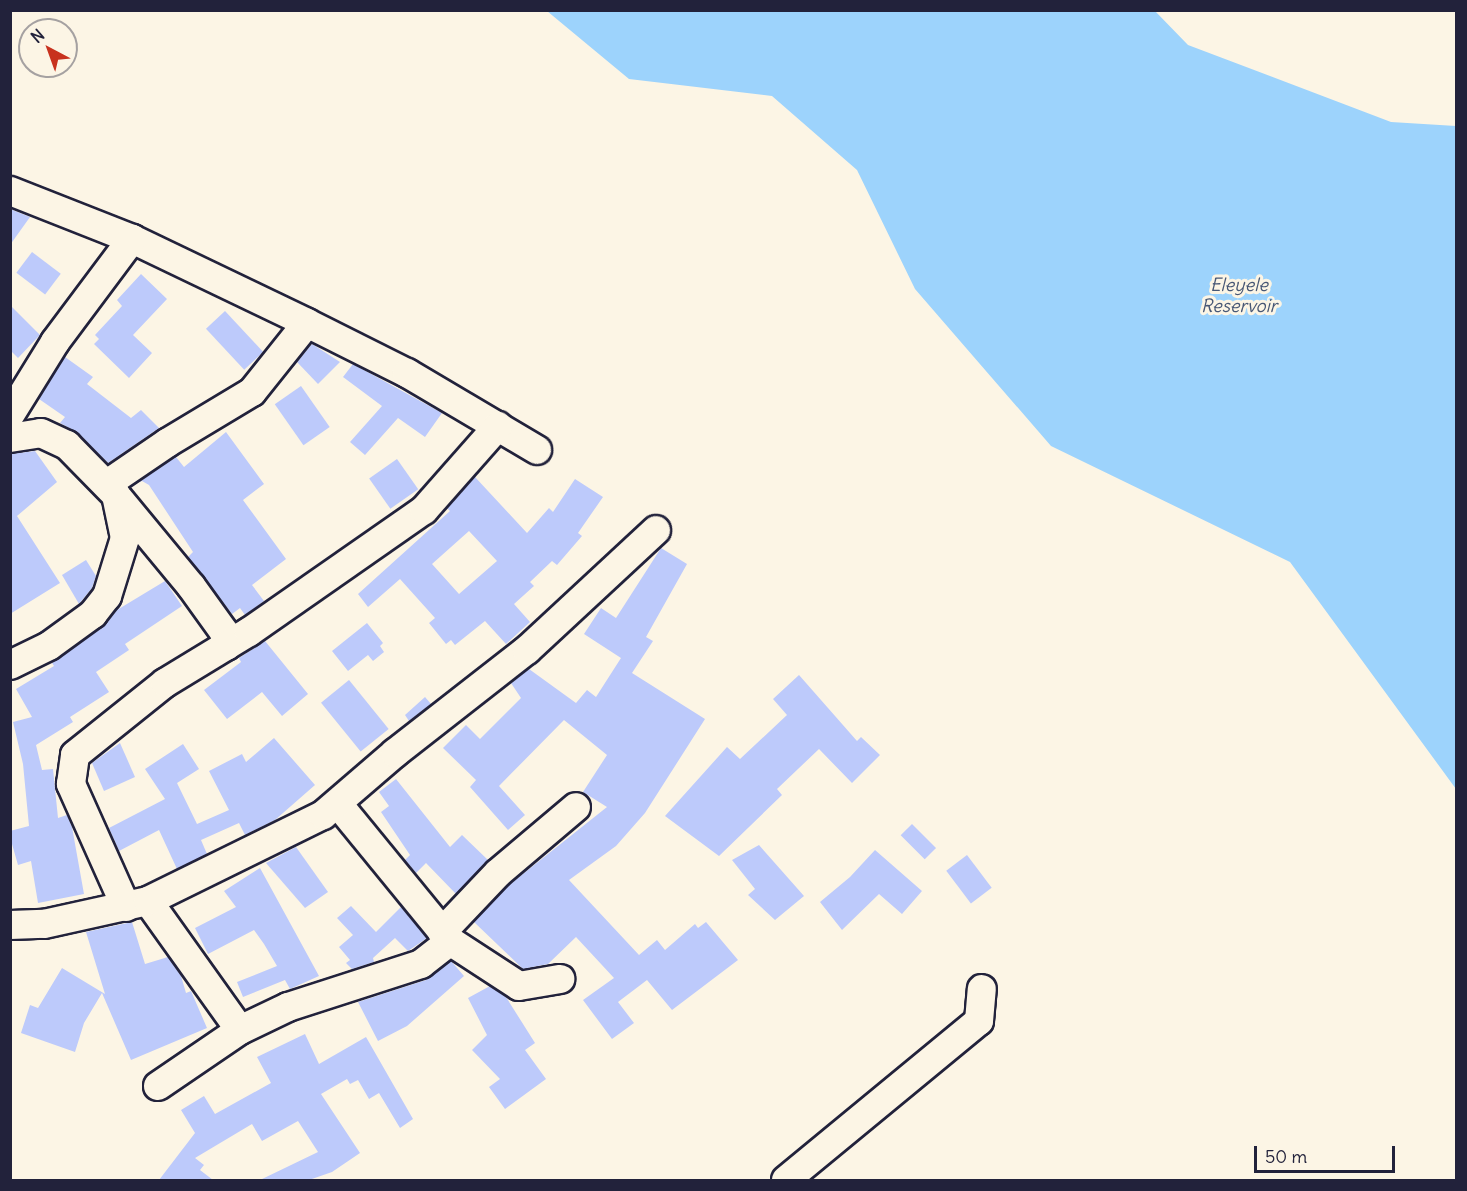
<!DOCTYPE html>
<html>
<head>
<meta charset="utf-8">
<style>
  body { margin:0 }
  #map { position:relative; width:1467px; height:1191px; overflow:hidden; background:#fcf5e5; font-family:Delius,sans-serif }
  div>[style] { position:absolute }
  .water>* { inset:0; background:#9dd3fc }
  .building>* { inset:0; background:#bdcafb; transform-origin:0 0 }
  .roads { filter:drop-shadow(2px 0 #22223b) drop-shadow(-2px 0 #22223b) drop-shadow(0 2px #22223b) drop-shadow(0 -2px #22223b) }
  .minor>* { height:28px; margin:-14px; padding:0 14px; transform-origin:14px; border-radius:14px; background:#fcf5e5 }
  span { translate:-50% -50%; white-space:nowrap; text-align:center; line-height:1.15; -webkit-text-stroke:6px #fcf5e5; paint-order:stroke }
  .water-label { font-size:18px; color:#475775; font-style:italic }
  .frame { position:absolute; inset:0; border:12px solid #22223b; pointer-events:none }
  .north { position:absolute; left:18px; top:18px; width:60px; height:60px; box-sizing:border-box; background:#fcf5e5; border:2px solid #a5a1a1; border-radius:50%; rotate:319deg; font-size:16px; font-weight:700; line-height:24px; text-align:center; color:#22223b }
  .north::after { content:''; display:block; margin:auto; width:21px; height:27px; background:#c8321e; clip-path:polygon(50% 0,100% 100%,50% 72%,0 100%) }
  .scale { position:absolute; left:1254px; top:1146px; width:141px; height:27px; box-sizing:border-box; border:3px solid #22223b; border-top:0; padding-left:8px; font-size:18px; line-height:21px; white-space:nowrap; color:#22223b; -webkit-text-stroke:4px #fcf5e5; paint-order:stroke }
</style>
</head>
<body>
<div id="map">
  <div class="water">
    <i style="clip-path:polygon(547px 11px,1155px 11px,1188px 45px,1391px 122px,1456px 126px,1456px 789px,1290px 562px,1051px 446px,915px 289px,857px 170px,772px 96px,629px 79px)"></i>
  </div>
  <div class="building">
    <i style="clip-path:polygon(10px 209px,30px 217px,10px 245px)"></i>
    <i style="left:32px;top:252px;width:36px;height:26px;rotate:37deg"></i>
    <i style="clip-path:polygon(141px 274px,167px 299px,133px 335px,152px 353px,129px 378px,94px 344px,99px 339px,95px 335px,122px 306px,117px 300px)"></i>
    <i style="clip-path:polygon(10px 305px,40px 335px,18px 358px,10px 350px)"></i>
    <i style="left:225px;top:311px;width:56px;height:26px;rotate:47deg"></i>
    <i style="clip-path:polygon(312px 344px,340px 362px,318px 384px,297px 362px)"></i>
    <i style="clip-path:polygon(65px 357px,93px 377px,87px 384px,131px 418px,141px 410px,159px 428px,108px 463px,78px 433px,60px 423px,65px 417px,39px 399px)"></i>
    <i style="clip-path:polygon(353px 364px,442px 413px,425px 437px,398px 418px,365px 455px,350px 442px,382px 406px,343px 377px)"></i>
    <i style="left:301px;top:386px;width:50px;height:32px;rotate:55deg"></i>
    <i style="clip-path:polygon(226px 432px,264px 484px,243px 500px,286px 559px,252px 585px,264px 601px,245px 615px,240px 608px,232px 614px,188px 557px,193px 552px,149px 485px,142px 481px,137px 483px,176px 457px,184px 467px)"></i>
    <i style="clip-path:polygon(35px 451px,57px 482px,17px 516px,60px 583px,10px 614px,10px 454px)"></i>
    <i style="left:397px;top:459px;width:37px;height:34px;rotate:55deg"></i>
    <i style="clip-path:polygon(evenodd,475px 477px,527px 533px,549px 508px,553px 512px,575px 479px,603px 497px,578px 533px,582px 536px,557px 565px,552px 561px,530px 582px,534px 586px,514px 604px,530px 622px,506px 644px,485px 621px,455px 645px,451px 640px,446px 644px,429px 623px,435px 618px,400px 579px,368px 607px,358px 594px,450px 511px,447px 508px,475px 477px,469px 531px,497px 561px,459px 594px,432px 564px,469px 531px)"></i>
    <i style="clip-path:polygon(661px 548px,687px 564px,646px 637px,653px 641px,632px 673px,705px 719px,645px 813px,616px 846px,569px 880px,639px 955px,657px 940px,665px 950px,695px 924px,698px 928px,706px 922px,738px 960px,672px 1010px,647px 980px,618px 1002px,634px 1023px,612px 1039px,583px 1000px,614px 978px,576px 937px,548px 964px,523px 969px,474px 922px,509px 885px,607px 807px,583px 792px,607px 755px,564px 720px,499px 786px,525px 815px,508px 830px,470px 787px,476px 780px,443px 748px,466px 725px,480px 739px,521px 698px,511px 683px,529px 669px,576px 703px,587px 690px,596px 697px,621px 658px,584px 634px,601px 608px,616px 618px)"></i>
    <i style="clip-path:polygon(86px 560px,96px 576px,92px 588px,79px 604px,62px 575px)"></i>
    <i style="clip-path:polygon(165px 581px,182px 606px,125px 644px,129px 650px,96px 672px,109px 692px,70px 717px,73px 722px,36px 745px,42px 770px,53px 769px,58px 818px,67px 815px,72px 827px,84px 894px,38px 903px,31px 861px,18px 865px,10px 837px,10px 831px,29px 826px,23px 764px,13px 722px,32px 717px,16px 689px,54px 666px,52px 663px,103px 627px,117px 610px)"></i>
    <i style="clip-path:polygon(367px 623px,383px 643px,380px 646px,384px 652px,373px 661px,368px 655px,348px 671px,332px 651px)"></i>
    <i style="clip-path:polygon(265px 641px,308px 694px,282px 716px,262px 692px,227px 719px,204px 690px,241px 662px,239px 658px)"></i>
    <i style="clip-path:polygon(799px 675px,857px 741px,861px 737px,880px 755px,852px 783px,819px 749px,777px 789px,782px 795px,719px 856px,665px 816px,727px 747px,740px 759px,787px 715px,773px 699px)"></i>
    <i style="left:349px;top:680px;width:63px;height:36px;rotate:51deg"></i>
    <i style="clip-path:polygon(425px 697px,431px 704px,409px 721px,405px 715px)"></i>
    <i style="clip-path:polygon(274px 738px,315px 785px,275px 820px,245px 835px,239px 823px,201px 840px,207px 854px,177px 869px,159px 830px,119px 851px,109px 828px,165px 799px,145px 769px,183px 744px,199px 769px,177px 783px,197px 824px,229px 810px,209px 771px,242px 754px,246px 762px)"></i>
    <i style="clip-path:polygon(120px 743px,135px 777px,104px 791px,92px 763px)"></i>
    <i style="clip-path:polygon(396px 779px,450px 847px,462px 835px,488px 860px,456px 894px,426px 863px,416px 873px,405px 860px,410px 855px,381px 812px,389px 806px,379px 792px)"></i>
    <i style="left:912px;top:824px;width:34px;height:16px;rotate:45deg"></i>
    <i style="clip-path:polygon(759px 845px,804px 896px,775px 920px,748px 895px,755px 889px,732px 860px)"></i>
    <i style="clip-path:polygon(296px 847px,328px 892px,305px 908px,266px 863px)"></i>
    <i style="clip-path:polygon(875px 850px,922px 891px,902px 914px,879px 894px,842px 930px,820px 902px,850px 877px)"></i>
    <i style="left:967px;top:855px;width:41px;height:26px;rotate:53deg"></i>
    <i style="clip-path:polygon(260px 868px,319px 976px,290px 989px,285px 980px,243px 997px,237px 982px,277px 966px,264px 944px,254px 930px,208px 954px,195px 928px,236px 907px,224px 891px)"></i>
    <i style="clip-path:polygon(351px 906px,376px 932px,401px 907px,427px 938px,408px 951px,395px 938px,373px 958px,374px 962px,352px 969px,346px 963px,350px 960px,339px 947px,353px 935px,337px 918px)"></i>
    <i style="clip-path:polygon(132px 922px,145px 964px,168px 957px,181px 976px,186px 993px,191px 991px,207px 1028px,131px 1060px,102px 993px,84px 1023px,75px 1052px,21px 1033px,30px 1005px,38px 1008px,62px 968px,105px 994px,86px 932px)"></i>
    <i style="clip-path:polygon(451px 961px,464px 976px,407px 1026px,378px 1041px,358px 1002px,426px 980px)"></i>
    <i style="clip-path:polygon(490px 986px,506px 997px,535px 1043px,525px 1050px,546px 1079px,505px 1109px,489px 1087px,500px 1079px,472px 1050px,487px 1035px,468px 998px)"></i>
    <i style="clip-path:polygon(305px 1034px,319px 1064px,366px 1037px,413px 1119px,400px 1128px,379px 1093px,369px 1099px,358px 1080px,350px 1084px,347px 1079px,321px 1094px,360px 1153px,332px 1172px,309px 1180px,260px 1180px,318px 1152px,298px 1121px,262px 1141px,252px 1124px,195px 1158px,204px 1165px,200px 1170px,213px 1180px,159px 1180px,195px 1133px,181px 1110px,204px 1096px,215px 1114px,271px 1083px,257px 1057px)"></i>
  </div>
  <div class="roads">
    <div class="minor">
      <i style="left:10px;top:191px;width:131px;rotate:21.5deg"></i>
      <i style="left:132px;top:239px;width:194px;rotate:25.6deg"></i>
      <i style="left:307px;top:323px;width:112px;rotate:26.6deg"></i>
      <i style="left:407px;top:373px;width:151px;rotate:30.6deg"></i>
      <i style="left:10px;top:415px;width:86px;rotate:-58.3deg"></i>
      <i style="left:55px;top:342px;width:129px;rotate:-53.2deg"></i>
      <i style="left:10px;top:438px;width:31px;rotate:-9deg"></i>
      <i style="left:41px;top:433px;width:29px;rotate:25deg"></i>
      <i style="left:67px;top:445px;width:70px;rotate:45.6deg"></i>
      <i style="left:116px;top:495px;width:44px;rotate:78.2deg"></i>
      <i style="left:125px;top:538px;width:61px;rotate:107.2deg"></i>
      <i style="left:107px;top:596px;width:23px;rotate:128deg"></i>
      <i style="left:93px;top:614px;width:54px;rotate:144deg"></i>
      <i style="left:49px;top:646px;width:43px;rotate:154deg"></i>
      <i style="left:107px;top:484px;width:73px;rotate:-34.3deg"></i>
      <i style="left:167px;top:443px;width:99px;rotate:-31deg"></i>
      <i style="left:252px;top:392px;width:88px;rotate:-51.4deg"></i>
      <i style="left:119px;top:499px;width:113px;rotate:50.4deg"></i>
      <i style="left:191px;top:586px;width:57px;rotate:54.3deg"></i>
      <i style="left:224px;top:632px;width:14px;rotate:78deg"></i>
      <i style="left:338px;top:804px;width:177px;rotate:50.7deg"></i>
      <i style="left:450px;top:941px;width:82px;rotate:33.1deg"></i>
      <i style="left:519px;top:986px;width:42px;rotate:-9.7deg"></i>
      <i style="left:148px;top:901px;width:158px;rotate:54.5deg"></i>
      <i style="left:126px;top:907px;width:135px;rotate:-114.1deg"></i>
      <i style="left:71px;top:784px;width:29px;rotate:-82deg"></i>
      <i style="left:75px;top:755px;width:115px;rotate:-38.7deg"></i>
      <i style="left:165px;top:683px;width:98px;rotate:-31.3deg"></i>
      <i style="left:249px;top:632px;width:213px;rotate:-34.9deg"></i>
      <i style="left:424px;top:510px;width:112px;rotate:-48.6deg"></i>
      <i style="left:10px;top:925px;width:34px;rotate:-2deg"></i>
      <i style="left:44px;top:924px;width:107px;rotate:-12.5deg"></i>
      <i style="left:148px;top:901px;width:195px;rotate:-26.2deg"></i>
      <i style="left:323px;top:815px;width:95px;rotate:-40.7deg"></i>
      <i style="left:395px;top:753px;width:167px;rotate:-38deg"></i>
      <i style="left:527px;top:650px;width:176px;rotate:-42.9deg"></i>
      <i style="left:442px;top:932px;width:81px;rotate:-46.5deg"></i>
      <i style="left:498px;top:873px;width:102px;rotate:-40.2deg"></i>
      <i style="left:158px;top:1086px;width:99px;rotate:-34.3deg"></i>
      <i style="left:240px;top:1030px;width:53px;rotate:-25.6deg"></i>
      <i style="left:288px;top:1007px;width:140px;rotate:-17.9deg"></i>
      <i style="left:421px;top:964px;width:37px;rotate:-38deg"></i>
      <i style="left:786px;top:1180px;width:250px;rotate:-39.5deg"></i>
      <i style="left:979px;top:1021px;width:32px;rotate:-85deg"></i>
    </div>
  </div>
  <div class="water-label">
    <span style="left:1239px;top:296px">Eleyele<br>Reservoir</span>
  </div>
  <div class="frame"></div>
  <div class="north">N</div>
  <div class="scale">50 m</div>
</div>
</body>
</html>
